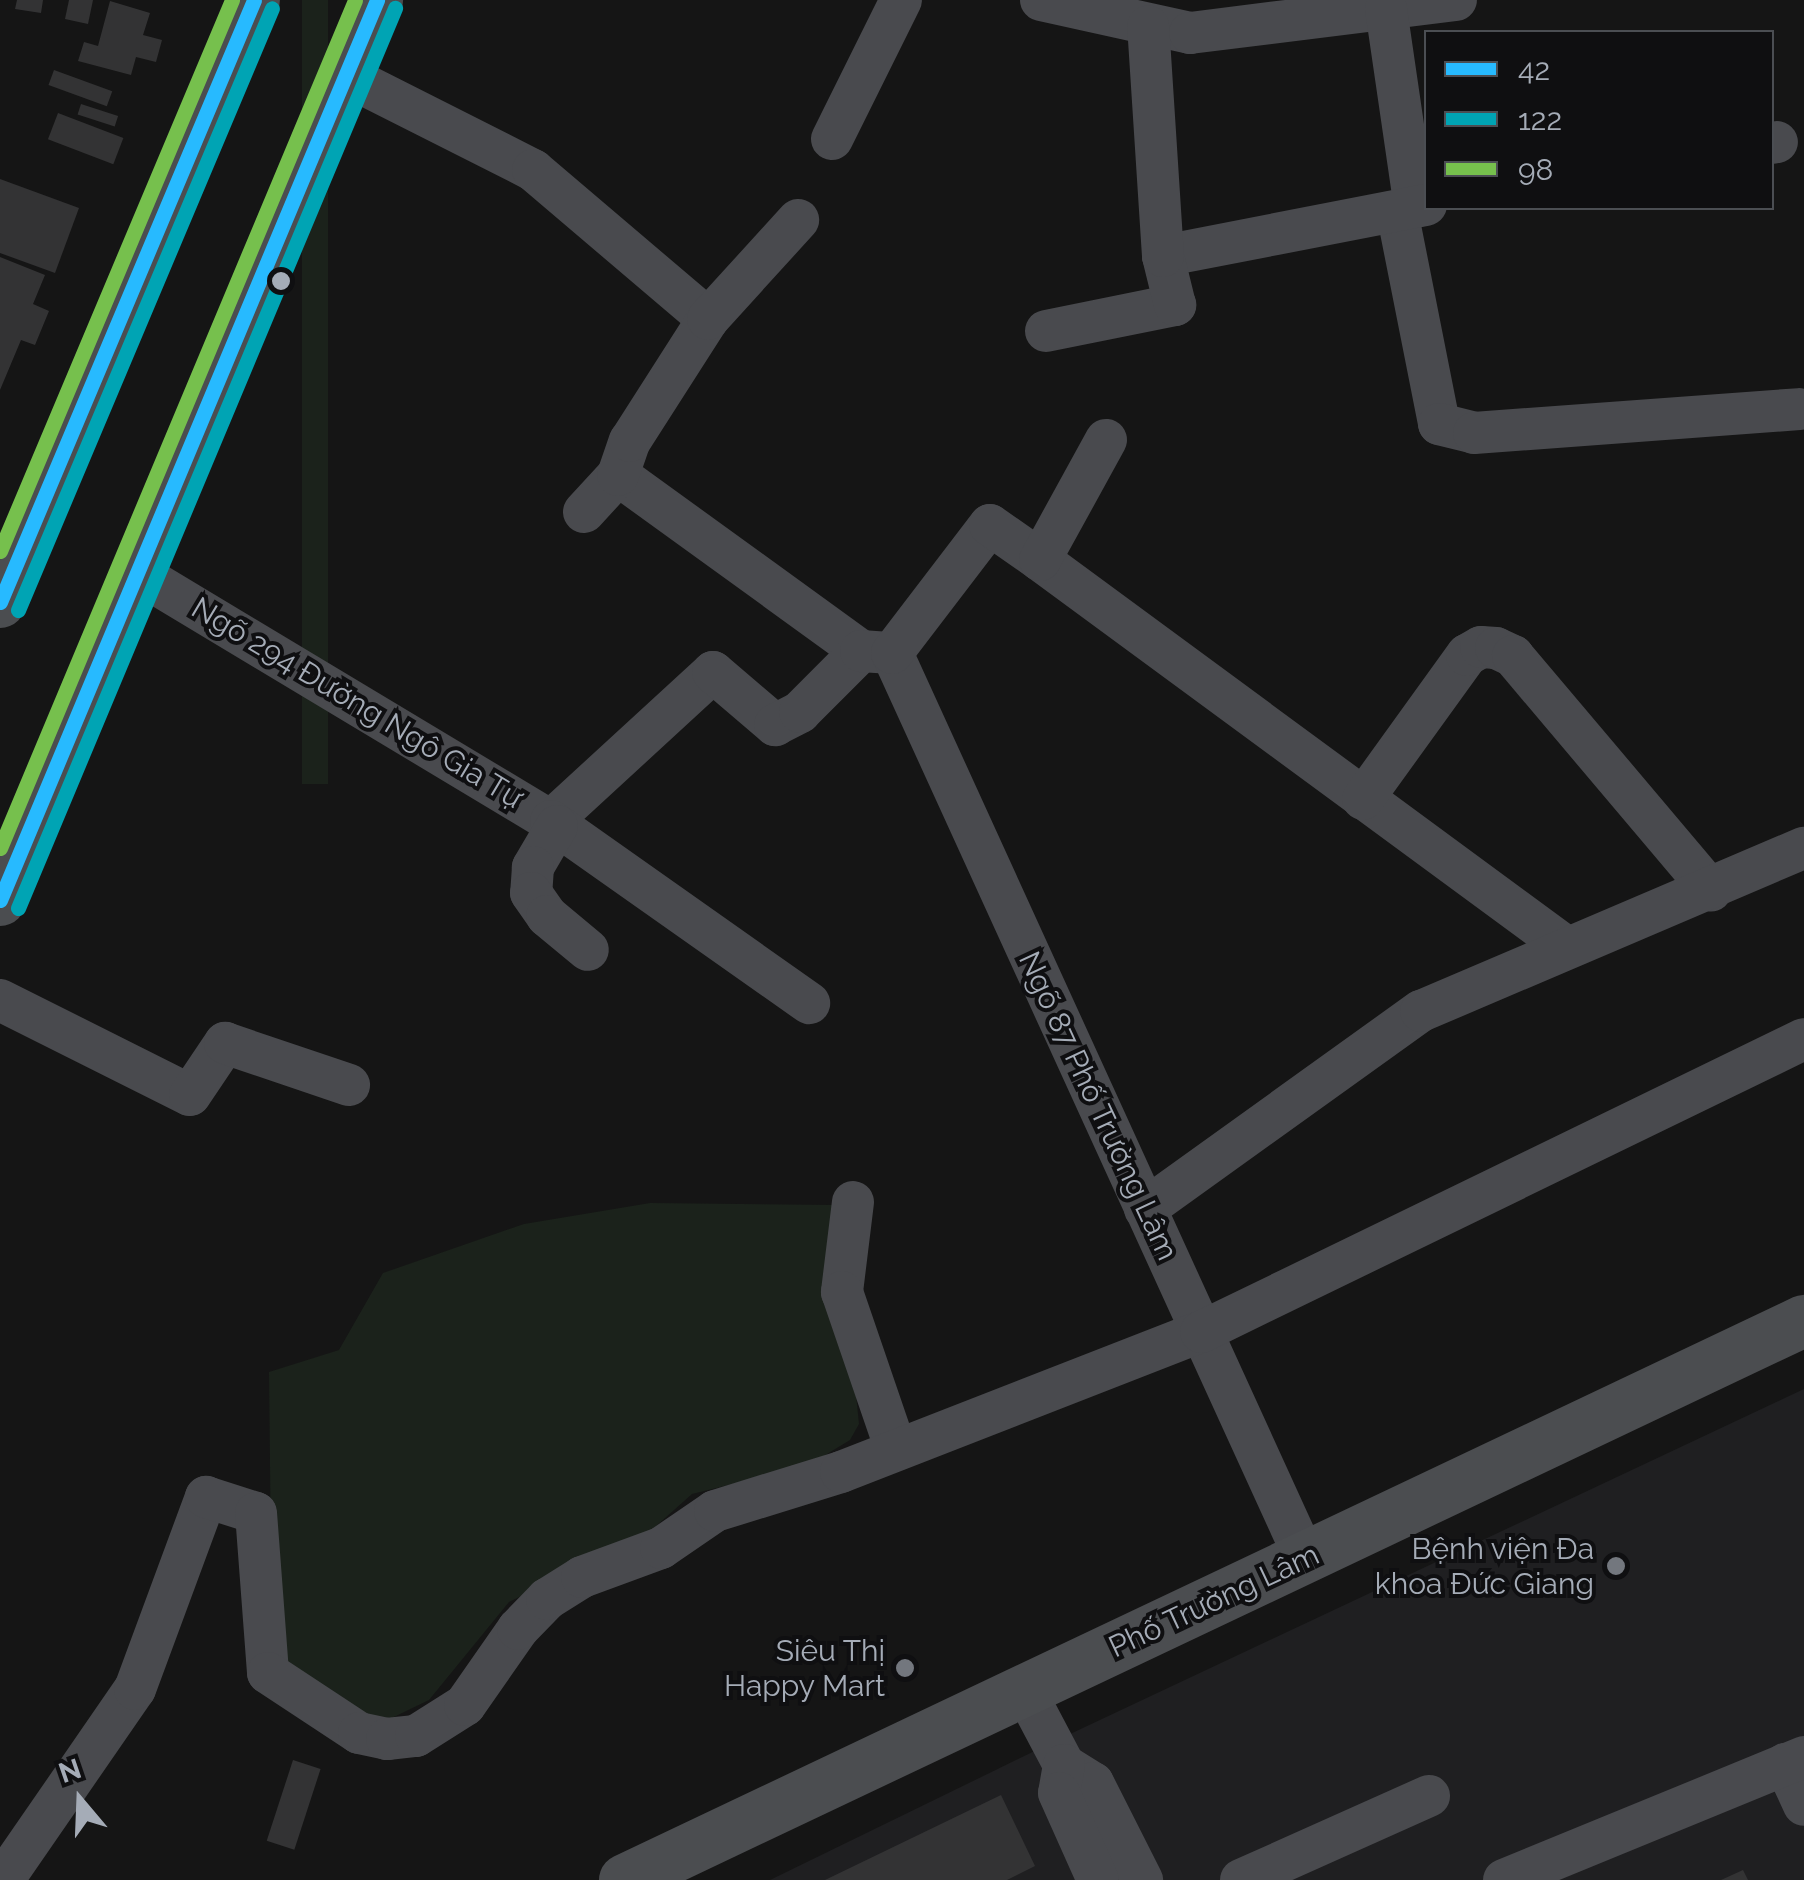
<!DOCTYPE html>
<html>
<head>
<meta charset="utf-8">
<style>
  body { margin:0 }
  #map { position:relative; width:1804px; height:1880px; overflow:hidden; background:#151515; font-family:Raleway,sans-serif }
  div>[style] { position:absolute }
  .built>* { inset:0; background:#1f1f21 }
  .green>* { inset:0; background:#1b221b; transform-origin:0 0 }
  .building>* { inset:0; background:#333334; transform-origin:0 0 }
  .minor>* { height:42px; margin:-21px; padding:0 21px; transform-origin:21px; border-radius:21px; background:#494a4e }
  .major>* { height:52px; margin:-26px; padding:0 26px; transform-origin:26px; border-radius:26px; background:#4b4d50 }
  .bus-1>* { height:15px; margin:-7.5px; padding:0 7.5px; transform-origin:7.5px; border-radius:7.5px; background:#27baff }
  .bus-2>* { height:15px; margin:-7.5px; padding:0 7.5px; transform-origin:7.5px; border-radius:7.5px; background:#00a4b4 }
  .bus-3>* { height:15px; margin:-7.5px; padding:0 7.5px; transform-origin:7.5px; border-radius:7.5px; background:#76c04d }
  .dots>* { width:28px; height:28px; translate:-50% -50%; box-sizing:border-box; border:5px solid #0f0f11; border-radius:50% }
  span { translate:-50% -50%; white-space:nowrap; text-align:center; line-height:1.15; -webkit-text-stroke:8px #0f0f11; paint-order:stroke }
  .street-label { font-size:30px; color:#a5acb7 }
  .poi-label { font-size:30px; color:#a5acb7 }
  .right { translate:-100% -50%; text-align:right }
  .legend { position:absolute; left:1424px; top:30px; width:350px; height:180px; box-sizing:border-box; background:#0f0f11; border:2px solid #4b4e53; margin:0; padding:12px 18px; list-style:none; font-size:30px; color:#a5acb7 }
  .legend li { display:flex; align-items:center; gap:20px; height:50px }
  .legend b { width:50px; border:2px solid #4b4e53 }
  .north { position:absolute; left:30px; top:1750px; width:100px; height:100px; -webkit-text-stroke:8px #0f0f11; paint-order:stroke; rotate:341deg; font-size:28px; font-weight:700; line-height:40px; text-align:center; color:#a5acb7 }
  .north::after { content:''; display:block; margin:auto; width:35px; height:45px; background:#a5acb7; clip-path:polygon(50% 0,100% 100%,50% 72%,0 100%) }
</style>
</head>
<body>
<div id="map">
  <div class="built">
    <i style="clip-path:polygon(1804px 1389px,1804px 1880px,770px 1880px,1051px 1743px)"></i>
  </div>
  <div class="green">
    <i style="left:302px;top:0;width:26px;height:784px"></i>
    <i style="clip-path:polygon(650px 1203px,837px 1205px,859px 1424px,850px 1440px,809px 1465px,692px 1494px,647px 1534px,509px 1602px,429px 1700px,369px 1729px,272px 1648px,269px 1372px,339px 1350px,383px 1273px,524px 1224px)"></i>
  </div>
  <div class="building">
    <i style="clip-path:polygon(17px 0,43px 0,41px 13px,15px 9px)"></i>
    <i style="clip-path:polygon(69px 0,93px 0,88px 24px,65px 19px)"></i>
    <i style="clip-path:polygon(110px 1px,150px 13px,143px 35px,162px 40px,156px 62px,136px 57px,131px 75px,78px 61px,84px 42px,98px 46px)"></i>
    <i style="left:54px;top:70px;width:62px;height:16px;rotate:20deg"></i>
    <i style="left:81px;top:104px;width:39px;height:11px;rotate:18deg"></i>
    <i style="left:58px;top:113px;width:70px;height:28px;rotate:21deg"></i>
    <i style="clip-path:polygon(0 179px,79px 208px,55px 273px,0 253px)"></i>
    <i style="clip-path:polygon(0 257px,45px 275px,33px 304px,49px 311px,35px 345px,21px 340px,0 390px)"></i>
    <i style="left:293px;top:1760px;width:29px;height:85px;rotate:18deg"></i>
    <i style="clip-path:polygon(1001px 1795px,1035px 1866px,1007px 1880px,825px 1880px)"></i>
    <i style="clip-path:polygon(1743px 1870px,1748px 1880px,1721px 1880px)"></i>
  </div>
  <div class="minor">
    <i style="left:1041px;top:0;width:153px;rotate:12.5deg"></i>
    <i style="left:1190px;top:33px;width:268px;rotate:-7.1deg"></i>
    <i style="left:1386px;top:9px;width:200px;rotate:81.7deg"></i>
    <i style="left:345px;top:75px;width:211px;rotate:26.8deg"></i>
    <i style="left:533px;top:170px;width:230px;rotate:40.4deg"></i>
    <i style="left:832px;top:139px;width:155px;rotate:-63.6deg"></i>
    <i style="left:1772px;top:143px;width:5px;rotate:-11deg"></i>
    <i style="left:1397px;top:211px;width:217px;rotate:78.8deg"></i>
    <i style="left:1439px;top:424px;width:36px;rotate:14deg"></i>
    <i style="left:1474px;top:433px;width:326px;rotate:-4.2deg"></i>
    <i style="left:1163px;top:256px;width:268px;rotate:-11deg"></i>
    <i style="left:1046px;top:331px;width:132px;rotate:-11.4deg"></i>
    <i style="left:1175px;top:305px;width:50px;rotate:-103.8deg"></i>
    <i style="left:1163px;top:256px;width:230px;rotate:-93.7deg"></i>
    <i style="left:618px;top:475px;width:300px;rotate:35.9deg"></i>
    <i style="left:584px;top:512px;width:50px;rotate:-47.4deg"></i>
    <i style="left:618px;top:475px;width:36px;rotate:-71deg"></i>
    <i style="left:630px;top:441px;width:145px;rotate:-57.4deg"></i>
    <i style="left:708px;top:319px;width:134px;rotate:-47.7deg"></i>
    <i style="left:1040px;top:560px;width:653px;rotate:36.34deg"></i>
    <i style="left:138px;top:573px;width:482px;rotate:31deg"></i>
    <i style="left:551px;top:821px;width:220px;rotate:-42.6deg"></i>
    <i style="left:713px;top:672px;width:82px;rotate:40.5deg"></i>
    <i style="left:775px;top:725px;width:28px;rotate:-27deg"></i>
    <i style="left:800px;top:712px;width:86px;rotate:-45deg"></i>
    <i style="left:861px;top:651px;width:31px;rotate:4deg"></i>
    <i style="left:892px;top:653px;width:995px;rotate:65.47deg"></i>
    <i style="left:892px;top:653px;width:161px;rotate:-52.6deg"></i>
    <i style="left:990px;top:525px;width:61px;rotate:35deg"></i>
    <i style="left:1040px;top:560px;width:137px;rotate:-61.2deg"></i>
    <i style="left:1363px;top:799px;width:178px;rotate:-54.2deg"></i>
    <i style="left:1467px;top:655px;width:16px;rotate:-30deg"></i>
    <i style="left:1481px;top:647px;width:15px;rotate:4deg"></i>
    <i style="left:1496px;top:648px;width:19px;rotate:25deg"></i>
    <i style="left:1513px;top:656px;width:307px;rotate:49.8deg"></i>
    <i style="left:551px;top:821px;width:316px;rotate:35.2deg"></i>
    <i style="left:557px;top:826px;width:48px;rotate:120.3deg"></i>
    <i style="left:533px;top:867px;width:26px;rotate:94deg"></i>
    <i style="left:531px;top:893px;width:28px;rotate:55deg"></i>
    <i style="left:547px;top:916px;width:53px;rotate:39.7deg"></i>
    <i style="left:0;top:1000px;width:212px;rotate:26.6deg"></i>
    <i style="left:190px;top:1095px;width:63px;rotate:-56.1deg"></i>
    <i style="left:225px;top:1043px;width:131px;rotate:18.7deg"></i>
    <i style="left:853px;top:1202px;width:91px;rotate:97deg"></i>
    <i style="left:842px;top:1292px;width:167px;rotate:71.1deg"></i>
    <i style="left:1145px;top:1209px;width:340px;rotate:-35.7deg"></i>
    <i style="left:1421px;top:1011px;width:416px;rotate:-23.1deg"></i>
    <i style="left:1025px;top:1691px;width:84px;rotate:62.2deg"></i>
    <i style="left:1064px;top:1765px;width:34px;rotate:32deg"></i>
    <i style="left:1093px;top:1783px;width:109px;rotate:63.2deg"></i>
    <i style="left:1785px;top:1764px;width:45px;rotate:65.1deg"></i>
    <i style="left:1064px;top:1765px;width:28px;rotate:100deg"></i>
    <i style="left:1059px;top:1793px;width:95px;rotate:65.9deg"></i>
    <i style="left:3px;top:1880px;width:232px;rotate:-55.4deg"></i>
    <i style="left:135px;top:1689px;width:205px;rotate:-69.7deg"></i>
    <i style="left:206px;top:1497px;width:52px;rotate:17.7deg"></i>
    <i style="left:256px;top:1513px;width:160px;rotate:85.7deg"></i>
    <i style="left:268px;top:1673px;width:109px;rotate:33.4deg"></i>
    <i style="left:359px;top:1733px;width:29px;rotate:12deg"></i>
    <i style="left:387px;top:1739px;width:29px;rotate:-6deg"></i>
    <i style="left:416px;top:1736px;width:58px;rotate:-32.3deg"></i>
    <i style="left:465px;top:1705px;width:93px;rotate:-55.1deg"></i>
    <i style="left:518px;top:1629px;width:42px;rotate:-46deg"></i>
    <i style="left:547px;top:1599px;width:41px;rotate:-32.2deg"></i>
    <i style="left:582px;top:1577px;width:84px;rotate:-20.2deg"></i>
    <i style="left:661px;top:1548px;width:65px;rotate:-34.4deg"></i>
    <i style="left:715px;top:1511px;width:132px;rotate:-17.2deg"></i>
    <i style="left:841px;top:1472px;width:386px;rotate:-21.3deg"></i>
    <i style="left:1201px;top:1332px;width:670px;rotate:-25.92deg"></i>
    <i style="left:1241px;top:1880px;width:206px;rotate:-24.1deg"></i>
    <i style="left:1504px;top:1880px;width:324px;rotate:-22.3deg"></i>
  </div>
  <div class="major">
    <i style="left:0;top:602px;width:653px;rotate:-67.12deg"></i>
    <i style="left:0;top:900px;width:976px;rotate:-67.27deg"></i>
    <i style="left:625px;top:1880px;width:1305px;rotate:-25.37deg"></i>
  </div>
  <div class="bus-1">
    <i style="left:0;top:602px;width:653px;rotate:-67.12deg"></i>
    <i style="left:0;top:900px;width:976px;rotate:-67.27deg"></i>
  </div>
  <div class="bus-2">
    <i style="left:18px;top:610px;width:653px;rotate:-67.12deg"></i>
    <i style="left:18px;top:908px;width:976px;rotate:-67.27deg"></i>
  </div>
  <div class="bus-3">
    <i style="left:0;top:551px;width:598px;rotate:-67.17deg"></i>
    <i style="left:0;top:848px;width:919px;rotate:-67.28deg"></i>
  </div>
  <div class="dots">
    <i style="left:281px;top:281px;background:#a5acb7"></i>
    <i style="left:1616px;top:1566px;background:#73777e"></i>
    <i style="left:905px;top:1668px;background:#73777e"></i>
  </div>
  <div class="street-label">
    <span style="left:357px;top:703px;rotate:31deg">Ngõ 294 Đường Ngô Gia Tự</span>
    <span style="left:1098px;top:1106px;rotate:65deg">Ngõ 87 Phố Trường Lâm</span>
    <span style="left:1214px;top:1601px;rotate:-25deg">Phố Trường Lâm</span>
  </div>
  <div class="poi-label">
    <span class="right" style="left:1594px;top:1566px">Bệnh viện Đa<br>khoa Đức Giang</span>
    <span class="right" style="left:885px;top:1668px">Siêu Thị<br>Happy Mart</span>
  </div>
  <ul class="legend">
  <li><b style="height:12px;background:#27baff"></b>42</li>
  <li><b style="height:12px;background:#00a4b4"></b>122</li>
  <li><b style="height:12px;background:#76c04d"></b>98</li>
  </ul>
  <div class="north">N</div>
</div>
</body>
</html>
